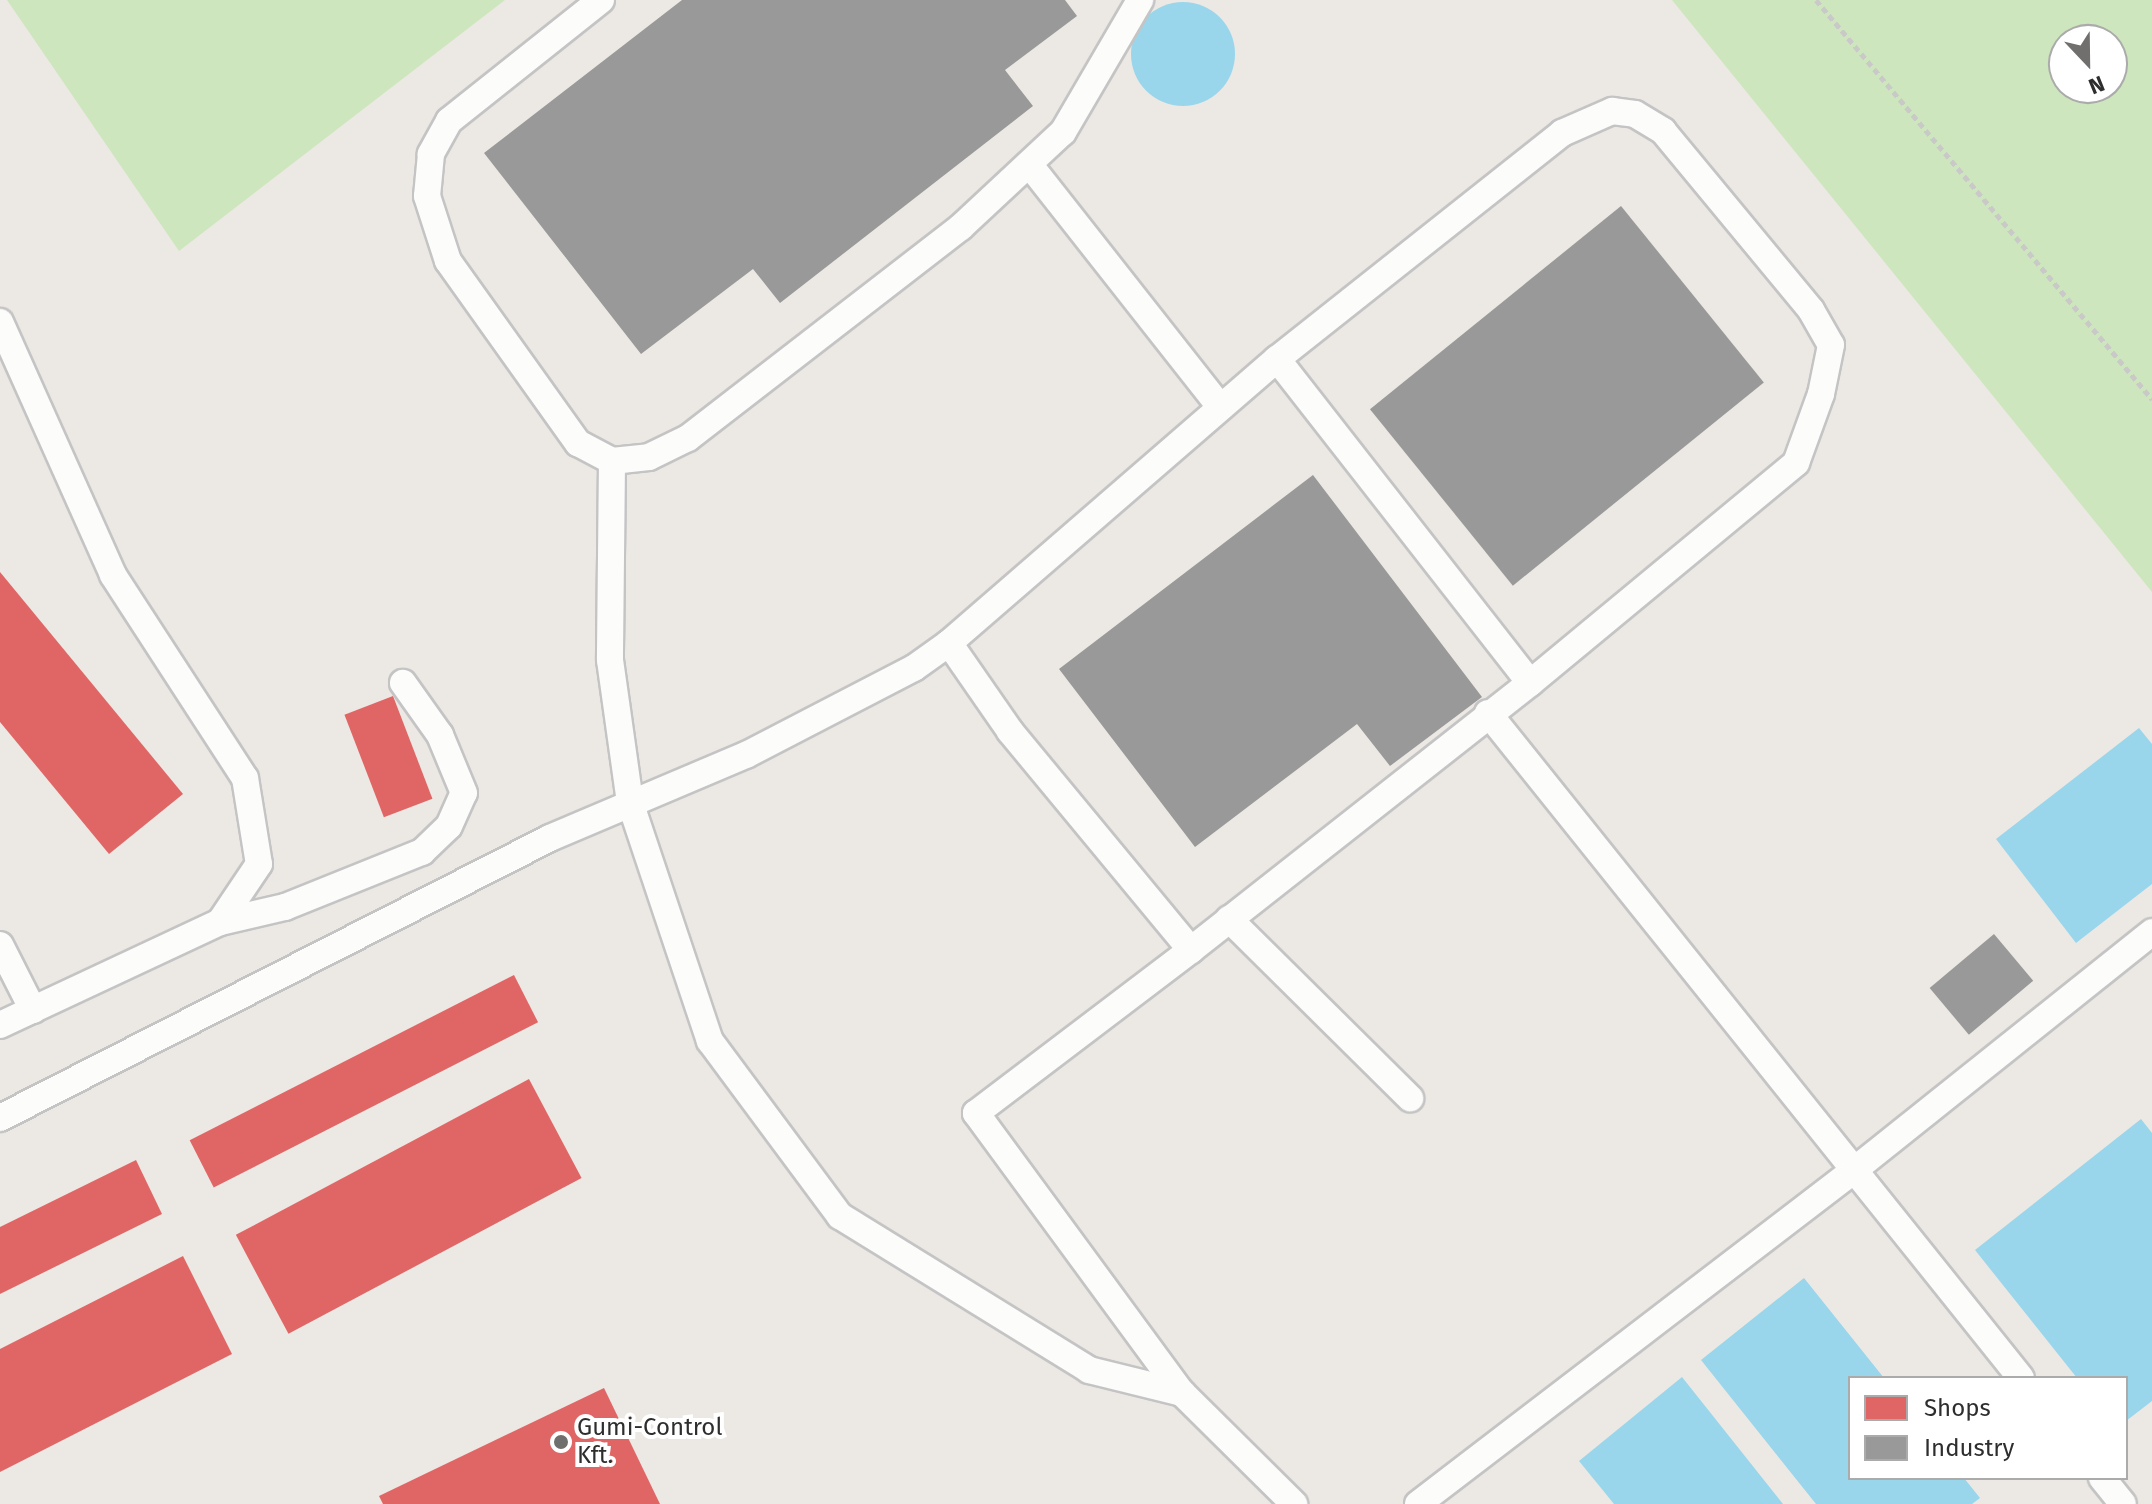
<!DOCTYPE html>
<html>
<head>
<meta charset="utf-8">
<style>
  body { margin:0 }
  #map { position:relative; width:2152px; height:1504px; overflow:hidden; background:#ece8e4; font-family:"Fira Sans",sans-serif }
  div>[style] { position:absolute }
  .green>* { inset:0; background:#cee6be }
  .water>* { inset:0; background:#99d6ec }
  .round { border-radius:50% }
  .shops>* { inset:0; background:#e06666; transform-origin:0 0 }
  .industry>* { inset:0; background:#999; transform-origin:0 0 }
  .path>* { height:5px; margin-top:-2.5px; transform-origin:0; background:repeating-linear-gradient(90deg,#c9c9c8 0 6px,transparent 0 10px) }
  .roads { filter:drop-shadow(2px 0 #c5c4c5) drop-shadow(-2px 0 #c5c4c5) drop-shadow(0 2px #c5c4c5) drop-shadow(0 -2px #c5c4c5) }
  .service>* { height:26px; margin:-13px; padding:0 13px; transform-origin:13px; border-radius:13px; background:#fcfcfb }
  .dots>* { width:22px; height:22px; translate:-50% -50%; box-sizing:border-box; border:4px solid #fff; border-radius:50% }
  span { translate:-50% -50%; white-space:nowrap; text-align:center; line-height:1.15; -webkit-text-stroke:8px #fff; paint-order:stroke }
  .poi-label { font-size:24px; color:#2e2e2e }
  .left { translate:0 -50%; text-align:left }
  .legend { position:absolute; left:1848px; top:1376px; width:280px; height:104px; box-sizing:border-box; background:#fff; border:2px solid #ababab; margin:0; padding:10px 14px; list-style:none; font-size:24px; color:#2e2e2e }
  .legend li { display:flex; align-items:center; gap:16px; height:40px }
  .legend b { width:40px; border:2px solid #ababab }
  .north { position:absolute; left:2048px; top:24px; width:80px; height:80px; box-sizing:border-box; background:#fff; border:2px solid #ababab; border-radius:50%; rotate:158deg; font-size:22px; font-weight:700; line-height:32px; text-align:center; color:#2e2e2e }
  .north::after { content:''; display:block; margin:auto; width:28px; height:36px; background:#706f6e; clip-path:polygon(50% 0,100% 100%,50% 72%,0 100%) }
</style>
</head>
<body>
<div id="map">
  <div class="green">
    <i style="clip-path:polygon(7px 0,505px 0,179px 251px)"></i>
    <i style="clip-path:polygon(evenodd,1672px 0,2152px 0,2152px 592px,1672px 0,2064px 40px,2112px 40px,2112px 88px,2064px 88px,2064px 40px)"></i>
  </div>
  <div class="water">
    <i class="round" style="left:1131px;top:2px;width:104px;height:104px"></i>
    <i style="clip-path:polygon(2139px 728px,2152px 744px,2152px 884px,2076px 943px,1996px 839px)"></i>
    <i style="clip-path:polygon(2141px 1119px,2152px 1133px,2152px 1401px,2126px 1421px,2126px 1378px,2077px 1378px,1975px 1250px)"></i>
    <i style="clip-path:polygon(1804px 1278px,1884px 1378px,1850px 1378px,1850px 1478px,1964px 1478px,1980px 1498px,1972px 1504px,1816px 1504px,1701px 1360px)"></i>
    <i style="clip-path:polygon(1682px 1377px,1783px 1504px,1614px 1504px,1579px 1461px)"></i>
  </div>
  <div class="shops">
    <i style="clip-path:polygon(0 572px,183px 794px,109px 854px,0 722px)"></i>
    <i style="left:393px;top:696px;width:110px;height:52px;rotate:69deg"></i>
    <i style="left:514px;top:975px;width:53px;height:364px;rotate:63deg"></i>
    <i style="left:529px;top:1079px;width:112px;height:332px;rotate:62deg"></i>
    <i style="clip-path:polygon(136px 1160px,162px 1214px,0 1294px,0 1227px)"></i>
    <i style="clip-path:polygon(183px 1256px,232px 1354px,0 1472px,0 1349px)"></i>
    <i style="clip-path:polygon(604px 1388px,660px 1504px,383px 1504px,379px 1496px)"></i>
  </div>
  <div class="industry">
    <i style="clip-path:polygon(682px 0,1065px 0,1077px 16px,1005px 70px,1033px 106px,780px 303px,753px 269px,641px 354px,484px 153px)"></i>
    <i style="left:1621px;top:206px;width:227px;height:323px;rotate:51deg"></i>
    <i style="clip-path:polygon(1313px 475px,1482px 697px,1390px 766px,1357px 724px,1195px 847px,1059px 669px)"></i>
    <i style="left:1994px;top:934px;width:61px;height:84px;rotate:50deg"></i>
  </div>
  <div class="path">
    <i style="left:1816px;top:0;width:522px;rotate:49.9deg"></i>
  </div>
  <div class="roads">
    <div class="service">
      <i style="left:601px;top:0;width:194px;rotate:141.5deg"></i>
      <i style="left:449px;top:121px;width:38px;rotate:119deg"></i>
      <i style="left:431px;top:154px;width:42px;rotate:95.4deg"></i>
      <i style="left:427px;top:196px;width:68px;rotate:72.1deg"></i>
      <i style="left:448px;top:261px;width:224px;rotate:54.5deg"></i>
      <i style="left:578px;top:443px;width:38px;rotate:28deg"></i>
      <i style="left:612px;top:461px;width:37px;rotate:-6deg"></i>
      <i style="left:649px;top:457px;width:43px;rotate:-26deg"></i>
      <i style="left:688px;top:438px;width:345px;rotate:-37.7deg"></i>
      <i style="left:961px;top:227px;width:139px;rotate:-43deg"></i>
      <i style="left:1063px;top:132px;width:153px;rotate:-59.7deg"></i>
      <i style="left:1029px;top:164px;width:309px;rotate:51.8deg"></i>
      <i style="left:0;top:322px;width:277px;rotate:65.9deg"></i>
      <i style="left:113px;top:575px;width:242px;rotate:57deg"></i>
      <i style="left:245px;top:778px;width:87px;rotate:80.8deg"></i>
      <i style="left:259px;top:864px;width:70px;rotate:123.9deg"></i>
      <i style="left:220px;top:922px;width:243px;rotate:154.9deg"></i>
      <i style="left:1277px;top:359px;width:411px;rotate:52deg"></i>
      <i style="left:612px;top:461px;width:199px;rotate:90.6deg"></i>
      <i style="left:610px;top:660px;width:143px;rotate:82deg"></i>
      <i style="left:630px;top:802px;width:252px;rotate:71.5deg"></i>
      <i style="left:710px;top:1041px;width:218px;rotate:53.4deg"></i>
      <i style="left:840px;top:1216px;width:293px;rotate:31.7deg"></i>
      <i style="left:1089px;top:1370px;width:96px;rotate:13.9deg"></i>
      <i style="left:1488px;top:713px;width:852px;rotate:51.29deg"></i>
      <i style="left:1229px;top:919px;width:255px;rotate:44.7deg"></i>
      <i style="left:220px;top:922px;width:67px;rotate:-13deg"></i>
      <i style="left:285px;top:907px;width:148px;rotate:-21.9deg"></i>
      <i style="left:422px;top:852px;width:37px;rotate:-44deg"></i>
      <i style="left:449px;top:826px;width:36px;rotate:-66deg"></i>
      <i style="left:464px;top:793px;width:63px;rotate:-112.5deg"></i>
      <i style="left:440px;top:735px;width:64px;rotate:-125.4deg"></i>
      <i style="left:0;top:945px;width:73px;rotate:63.1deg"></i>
      <i style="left:1191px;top:950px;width:284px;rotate:-129.6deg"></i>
      <i style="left:1010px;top:731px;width:107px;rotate:-124.7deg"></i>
      <i style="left:949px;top:643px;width:434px;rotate:-40.9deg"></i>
      <i style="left:1277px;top:359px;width:364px;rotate:-38.4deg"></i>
      <i style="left:1562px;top:133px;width:55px;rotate:-23.7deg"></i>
      <i style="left:1612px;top:111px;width:23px;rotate:7deg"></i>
      <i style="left:1635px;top:114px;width:33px;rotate:31deg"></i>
      <i style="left:1663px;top:131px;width:232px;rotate:50.4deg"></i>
      <i style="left:1811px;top:310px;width:40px;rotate:60.3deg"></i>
      <i style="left:1831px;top:345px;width:50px;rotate:101.5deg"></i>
      <i style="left:1821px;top:394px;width:73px;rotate:109.9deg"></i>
      <i style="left:1796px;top:463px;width:345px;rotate:140.4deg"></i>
      <i style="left:1530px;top:683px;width:432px;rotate:141.8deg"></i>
      <i style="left:1191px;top:950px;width:270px;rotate:142.8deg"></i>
      <i style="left:976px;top:1113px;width:348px;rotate:53.7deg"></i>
      <i style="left:1182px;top:1393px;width:158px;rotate:44.7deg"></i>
      <i style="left:0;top:1118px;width:617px;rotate:-26.98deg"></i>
      <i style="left:550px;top:838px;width:213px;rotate:-23deg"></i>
      <i style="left:746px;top:755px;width:189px;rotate:-27.4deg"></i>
      <i style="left:914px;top:668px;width:43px;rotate:-35.5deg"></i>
      <i style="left:2102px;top:1478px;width:33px;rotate:51deg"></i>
      <i style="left:1418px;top:1504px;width:548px;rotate:-37.43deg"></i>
      <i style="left:1853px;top:1171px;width:383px;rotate:-38.6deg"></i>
    </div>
  </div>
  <div class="dots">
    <i style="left:561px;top:1442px;background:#706f6e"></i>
  </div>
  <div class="poi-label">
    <span class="left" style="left:577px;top:1442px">Gumi-Control<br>Kft.</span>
  </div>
  <ul class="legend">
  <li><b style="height:22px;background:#e06666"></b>Shops</li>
  <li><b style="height:22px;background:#999"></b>Industry</li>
  </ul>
  <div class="north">N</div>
</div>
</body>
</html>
